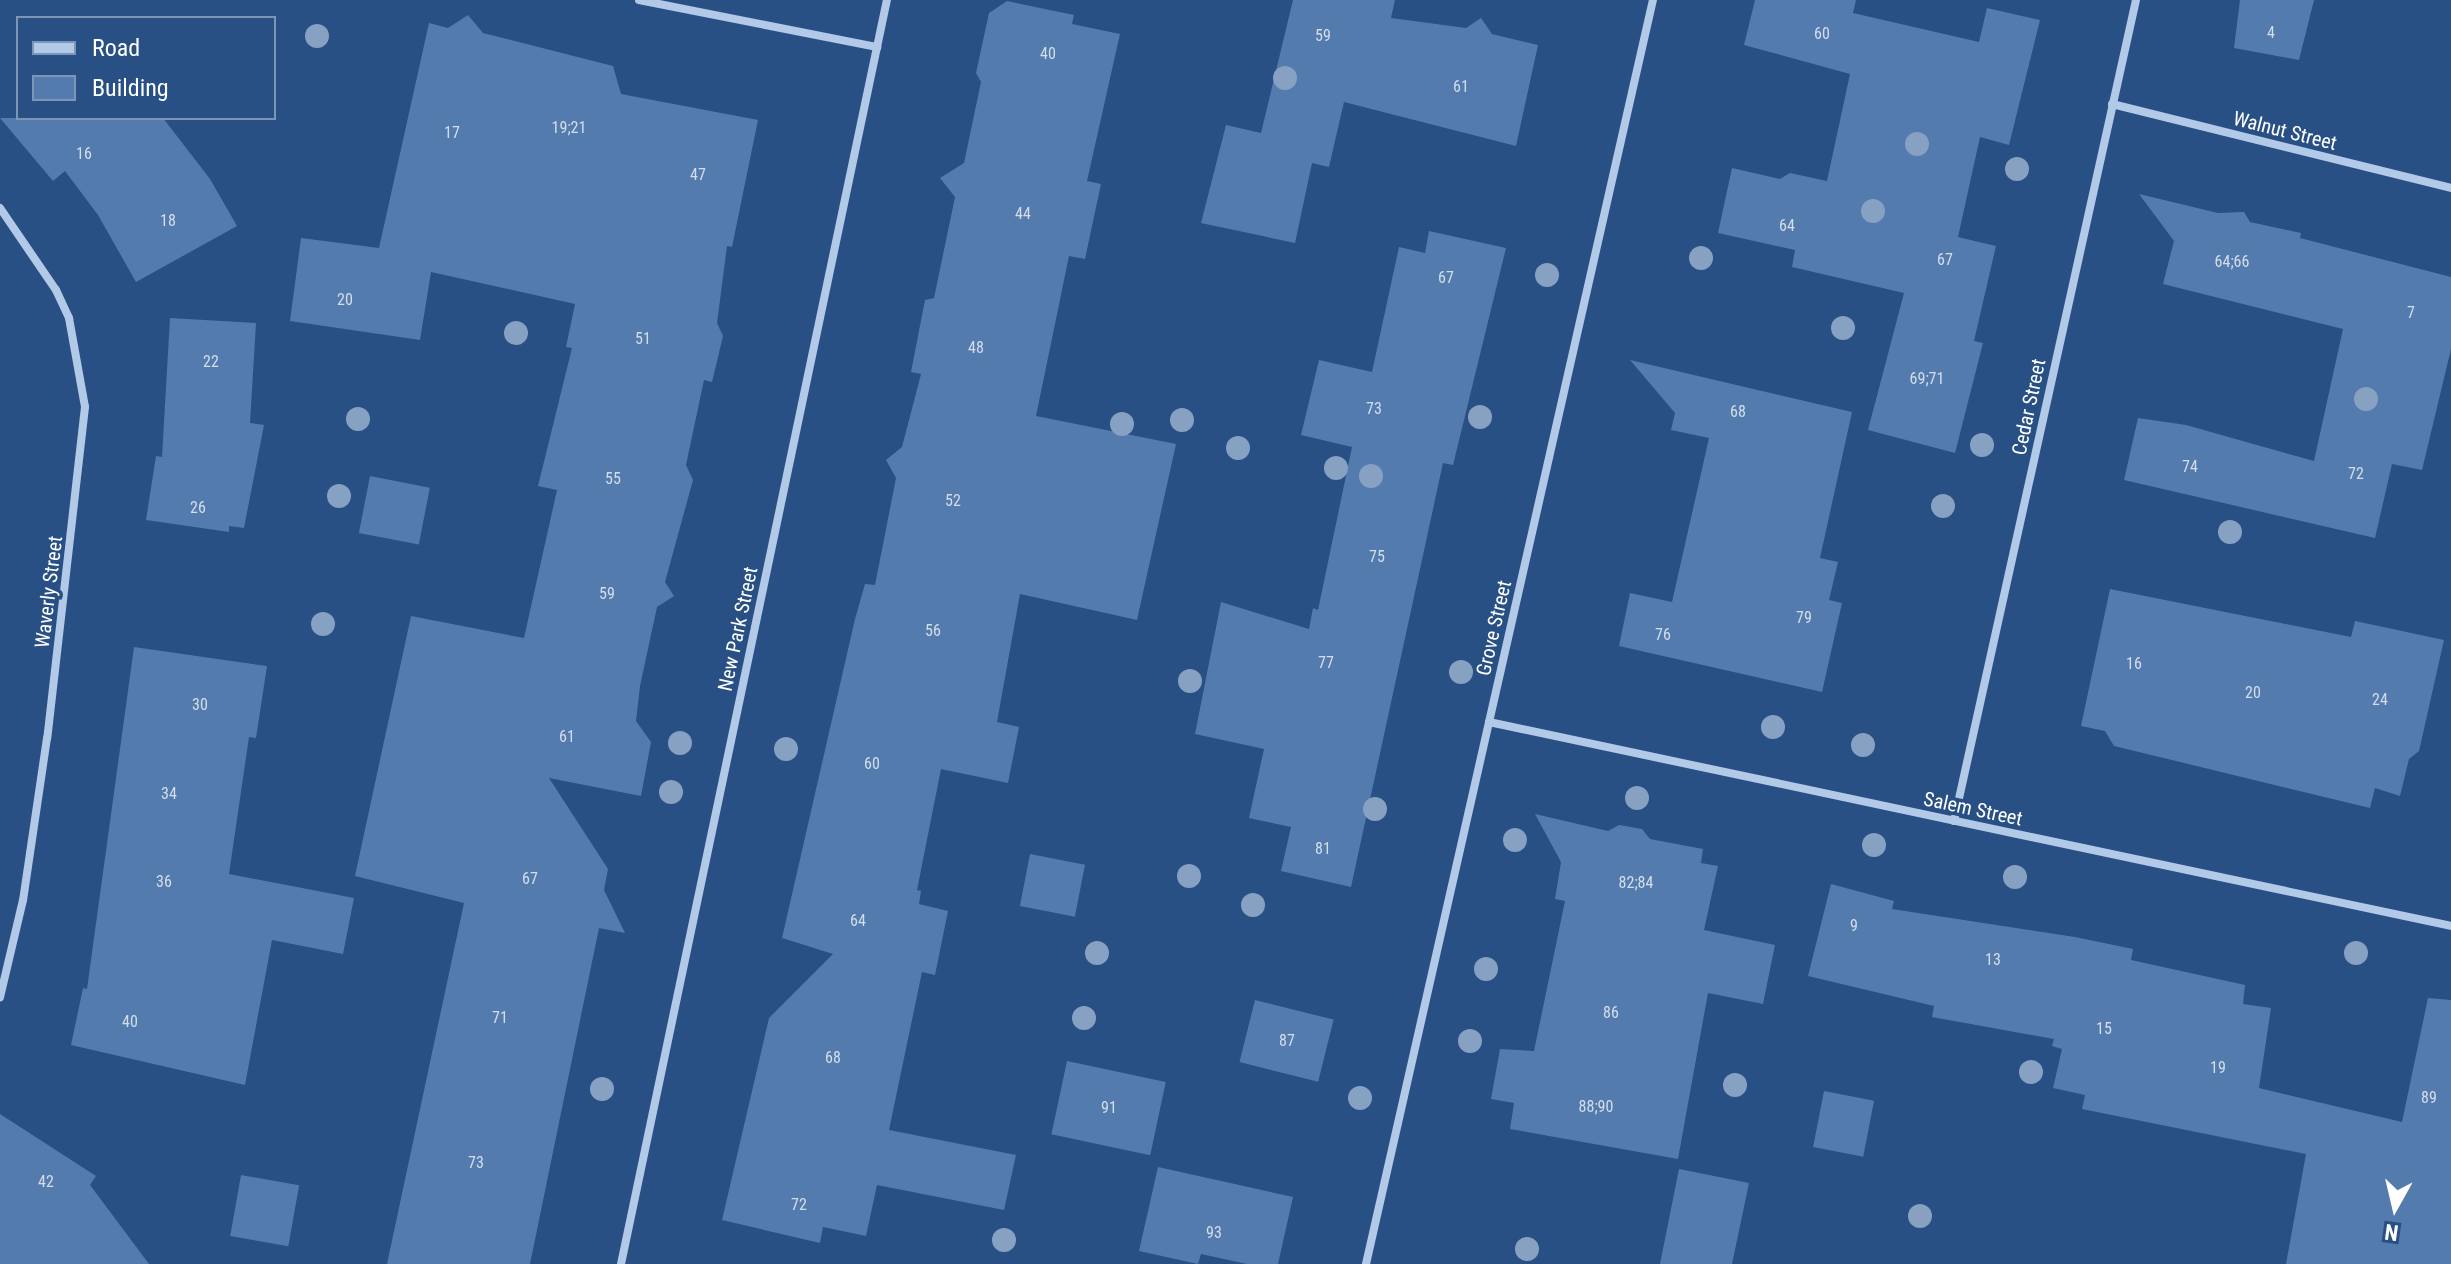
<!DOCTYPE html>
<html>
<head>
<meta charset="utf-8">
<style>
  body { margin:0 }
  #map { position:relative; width:2451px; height:1264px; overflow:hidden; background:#285084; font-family:"Roboto Condensed",sans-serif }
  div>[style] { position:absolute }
  .building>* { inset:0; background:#547bae; transform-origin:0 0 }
  .minor>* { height:8px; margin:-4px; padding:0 4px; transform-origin:4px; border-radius:4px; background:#b2cae7 }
  .trees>* { width:24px; height:24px; margin:-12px; border-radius:50%; background:#87a1c3 }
  span { translate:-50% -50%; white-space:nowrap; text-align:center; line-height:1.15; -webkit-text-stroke:7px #285084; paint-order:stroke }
  .number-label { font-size:16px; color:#d4deeb }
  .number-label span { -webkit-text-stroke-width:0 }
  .street-label { font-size:20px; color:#fff }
  .legend { position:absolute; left:16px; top:16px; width:260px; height:104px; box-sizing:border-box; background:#285084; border:2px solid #7e96b5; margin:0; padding:10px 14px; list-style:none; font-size:24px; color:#fff }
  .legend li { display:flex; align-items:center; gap:16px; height:40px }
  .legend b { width:40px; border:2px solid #7e96b5 }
  .north { position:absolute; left:2355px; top:1168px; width:80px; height:80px; -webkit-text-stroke:6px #285084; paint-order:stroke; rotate:188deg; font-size:22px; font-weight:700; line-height:32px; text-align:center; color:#fff }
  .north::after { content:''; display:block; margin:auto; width:28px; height:36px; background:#fff; clip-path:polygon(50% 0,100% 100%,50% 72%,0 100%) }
</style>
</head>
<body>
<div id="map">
  <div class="building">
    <i style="clip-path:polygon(1293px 0,1395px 0,1391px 18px,1466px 28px,1481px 18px,1492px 34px,1538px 45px,1516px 146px,1344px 102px,1329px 167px,1312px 163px,1295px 243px,1201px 223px,1226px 125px,1261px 133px)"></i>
    <i style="clip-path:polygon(1755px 0,1856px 0,1853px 13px,1979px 42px,1987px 8px,2040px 20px,2009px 145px,1980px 137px,1958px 237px,1996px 246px,1974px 341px,1983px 343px,1955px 453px,1868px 430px,1904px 293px,1792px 267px,1795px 250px,1718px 233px,1732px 168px,1780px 179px,1790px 173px,1827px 181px,1850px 74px,1744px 45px)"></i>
    <i style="clip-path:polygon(2240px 0,2314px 0,2299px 60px,2234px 48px)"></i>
    <i style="clip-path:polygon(1007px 1px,1074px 15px,1072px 24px,1120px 34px,1087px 181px,1101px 184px,1085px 259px,1069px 256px,1036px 416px,1176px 444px,1137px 620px,1020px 594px,997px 722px,1019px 727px,1008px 783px,941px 769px,917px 890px,921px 891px,919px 904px,948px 911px,935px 975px,922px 972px,889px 1130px,1016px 1155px,1004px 1210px,877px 1185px,866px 1236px,823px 1227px,820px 1243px,722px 1220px,769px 1018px,833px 954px,782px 938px,855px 619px,865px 584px,875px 585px,896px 478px,886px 460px,902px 447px,921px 374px,911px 372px,925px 300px,934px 298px,955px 197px,940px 178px,964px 163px,981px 82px,976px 73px,989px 13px)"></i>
    <i style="clip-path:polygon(468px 15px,483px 33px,613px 66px,621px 94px,758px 120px,732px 247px,727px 246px,717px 323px,723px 336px,712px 382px,704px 380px,686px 465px,693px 480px,665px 582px,674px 596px,657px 607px,640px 686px,636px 721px,651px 742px,641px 796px,549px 778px,608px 869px,604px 890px,625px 933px,599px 928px,530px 1264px,387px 1264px,464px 903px,355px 876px,411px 616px,524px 638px,557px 490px,538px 486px,572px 348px,566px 347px,575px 304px,431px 272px,420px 340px,290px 321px,301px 238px,379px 248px,429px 23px,448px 28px)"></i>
    <i style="clip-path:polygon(0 118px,163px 118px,210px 179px,237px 226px,136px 282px,98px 215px,65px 171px,53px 181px)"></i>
    <i style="clip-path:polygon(2139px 194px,2218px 213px,2244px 212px,2250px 222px,2301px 233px,2300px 238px,2451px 277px,2451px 349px,2422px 470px,2392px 464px,2375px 538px,2124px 480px,2138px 418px,2186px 425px,2314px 461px,2343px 329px,2163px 284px,2174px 241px)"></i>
    <i style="clip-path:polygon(1429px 231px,1506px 248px,1453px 465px,1443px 463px,1351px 887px,1281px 871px,1291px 827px,1249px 818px,1264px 749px,1195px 734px,1221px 602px,1309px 629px,1313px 608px,1318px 610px,1352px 447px,1301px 435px,1319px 360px,1372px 372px,1399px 247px,1425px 253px)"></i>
    <i style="clip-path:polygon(170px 318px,256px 323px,250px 423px,264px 425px,244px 528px,229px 526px,229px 532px,146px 520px,156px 456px,162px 457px)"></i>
    <i style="clip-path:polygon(1630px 360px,1852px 412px,1820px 558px,1838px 562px,1829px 600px,1842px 603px,1822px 692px,1619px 646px,1630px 593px,1672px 602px,1709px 438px,1671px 430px,1675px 413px)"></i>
    <i style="left:370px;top:476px;width:61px;height:58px;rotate:11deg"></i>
    <i style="clip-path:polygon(2110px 589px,2351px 637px,2355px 621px,2444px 640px,2419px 751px,2409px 759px,2400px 796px,2375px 788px,2370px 808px,2114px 746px,2105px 731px,2081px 726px)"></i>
    <i style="clip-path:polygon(134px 647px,267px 666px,256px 738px,249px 737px,229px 874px,354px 898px,343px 954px,272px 940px,245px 1085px,71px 1045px,83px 988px,87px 989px)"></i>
    <i style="clip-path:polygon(1535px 814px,1608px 831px,1619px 825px,1642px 829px,1650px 839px,1703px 849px,1701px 863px,1718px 866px,1704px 930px,1775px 945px,1763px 1004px,1708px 993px,1678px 1159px,1510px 1129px,1514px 1103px,1491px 1099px,1500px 1049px,1534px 1051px,1565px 901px,1555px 899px,1561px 862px)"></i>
    <i style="left:1030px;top:854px;width:56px;height:53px;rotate:11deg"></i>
    <i style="clip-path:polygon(1831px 884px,1894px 901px,1892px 909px,2075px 937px,2133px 949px,2131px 960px,2245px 985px,2243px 1004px,2271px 1008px,2259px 1088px,2402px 1122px,2428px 998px,2451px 1000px,2451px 1264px,2286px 1264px,2306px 1154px,2082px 1109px,2085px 1095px,2053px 1088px,2062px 1049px,2052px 1046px,2054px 1039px,1932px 1017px,1934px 1006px,1808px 976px)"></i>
    <i style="left:1255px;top:1000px;width:81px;height:64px;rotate:14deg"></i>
    <i style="left:1067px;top:1061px;width:101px;height:75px;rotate:12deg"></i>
    <i style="left:1824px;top:1091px;width:51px;height:57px;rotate:11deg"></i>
    <i style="clip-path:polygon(0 1114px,96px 1176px,90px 1185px,149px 1264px,0 1264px)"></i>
    <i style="clip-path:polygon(1158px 1167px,1293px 1197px,1278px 1264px,1247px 1264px,1201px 1254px,1198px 1264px,1139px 1251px)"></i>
    <i style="clip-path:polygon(1679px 1169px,1749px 1183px,1732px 1264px,1660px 1264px)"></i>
    <i style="left:241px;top:1175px;width:59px;height:62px;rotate:10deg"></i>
  </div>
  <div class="minor">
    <i style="left:639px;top:0;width:243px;rotate:11.2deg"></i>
    <i style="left:2112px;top:104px;width:349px;rotate:13.9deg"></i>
    <i style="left:0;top:208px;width:99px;rotate:55.7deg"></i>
    <i style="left:56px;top:290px;width:31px;rotate:65deg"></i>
    <i style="left:69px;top:318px;width:90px;rotate:79.8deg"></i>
    <i style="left:85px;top:407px;width:333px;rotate:96.5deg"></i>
    <i style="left:47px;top:738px;width:164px;rotate:98.4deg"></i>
    <i style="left:23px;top:900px;width:100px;rotate:103.3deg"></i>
    <i style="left:1489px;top:722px;width:983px;rotate:11.97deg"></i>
    <i style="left:1954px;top:821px;width:841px;rotate:-77.5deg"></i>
    <i style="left:621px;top:1264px;width:1292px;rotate:-78.12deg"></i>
    <i style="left:1366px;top:1264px;width:1296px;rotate:-77.21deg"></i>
  </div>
  <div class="trees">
    <i style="left:317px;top:36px"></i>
    <i style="left:1285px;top:78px"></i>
    <i style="left:1917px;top:144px"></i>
    <i style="left:2017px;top:169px"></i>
    <i style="left:1873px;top:211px"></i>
    <i style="left:1701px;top:258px"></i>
    <i style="left:1547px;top:275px"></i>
    <i style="left:1843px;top:328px"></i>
    <i style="left:516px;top:333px"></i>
    <i style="left:2366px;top:399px"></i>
    <i style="left:1480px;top:417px"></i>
    <i style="left:358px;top:419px"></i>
    <i style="left:1182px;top:420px"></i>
    <i style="left:1122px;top:424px"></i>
    <i style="left:1982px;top:445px"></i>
    <i style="left:1238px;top:448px"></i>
    <i style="left:1336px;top:468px"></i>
    <i style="left:1371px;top:476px"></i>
    <i style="left:339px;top:496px"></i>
    <i style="left:1943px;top:506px"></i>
    <i style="left:2230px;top:532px"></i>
    <i style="left:323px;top:624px"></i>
    <i style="left:1461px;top:672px"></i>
    <i style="left:1190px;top:681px"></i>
    <i style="left:1773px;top:727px"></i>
    <i style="left:680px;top:743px"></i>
    <i style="left:1863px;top:745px"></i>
    <i style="left:786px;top:749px"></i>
    <i style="left:671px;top:792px"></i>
    <i style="left:1637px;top:798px"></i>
    <i style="left:1375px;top:809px"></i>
    <i style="left:1515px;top:840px"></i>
    <i style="left:1874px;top:845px"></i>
    <i style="left:1189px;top:876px"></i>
    <i style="left:2015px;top:877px"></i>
    <i style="left:1253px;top:905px"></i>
    <i style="left:1097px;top:953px"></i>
    <i style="left:2356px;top:953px"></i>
    <i style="left:1486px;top:969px"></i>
    <i style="left:1084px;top:1018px"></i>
    <i style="left:1470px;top:1041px"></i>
    <i style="left:2031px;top:1072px"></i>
    <i style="left:1735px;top:1085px"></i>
    <i style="left:602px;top:1089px"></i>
    <i style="left:1360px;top:1098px"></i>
    <i style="left:1920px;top:1216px"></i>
    <i style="left:1004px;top:1240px"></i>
    <i style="left:1527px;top:1249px"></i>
  </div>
  <div class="number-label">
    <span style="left:2271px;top:33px">4</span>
    <span style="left:1822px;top:34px">60</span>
    <span style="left:1323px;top:36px">59</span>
    <span style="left:1048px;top:54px">40</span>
    <span style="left:1461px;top:87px">61</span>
    <span style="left:569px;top:128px">19;21</span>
    <span style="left:452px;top:133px">17</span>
    <span style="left:84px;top:154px">16</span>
    <span style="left:698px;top:175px">47</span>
    <span style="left:1023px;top:214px">44</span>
    <span style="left:168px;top:221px">18</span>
    <span style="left:1787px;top:226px">64</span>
    <span style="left:1945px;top:260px">67</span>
    <span style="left:2232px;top:262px">64;66</span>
    <span style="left:1446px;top:278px">67</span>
    <span style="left:345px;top:300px">20</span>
    <span style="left:2411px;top:313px">7</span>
    <span style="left:643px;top:339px">51</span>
    <span style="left:976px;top:348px">48</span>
    <span style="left:211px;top:362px">22</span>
    <span style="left:1927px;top:379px">69;71</span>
    <span style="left:1374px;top:409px">73</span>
    <span style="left:1738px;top:412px">68</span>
    <span style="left:2190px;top:467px">74</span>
    <span style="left:2356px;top:474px">72</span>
    <span style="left:613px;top:479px">55</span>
    <span style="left:953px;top:501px">52</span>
    <span style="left:198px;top:508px">26</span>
    <span style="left:1377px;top:557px">75</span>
    <span style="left:607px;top:594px">59</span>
    <span style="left:1804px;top:618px">79</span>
    <span style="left:933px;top:631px">56</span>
    <span style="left:1663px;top:635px">76</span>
    <span style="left:1326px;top:663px">77</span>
    <span style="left:2134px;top:664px">16</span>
    <span style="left:2253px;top:693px">20</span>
    <span style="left:2380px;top:700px">24</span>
    <span style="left:200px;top:705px">30</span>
    <span style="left:567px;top:737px">61</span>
    <span style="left:872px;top:764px">60</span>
    <span style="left:169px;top:794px">34</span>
    <span style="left:1323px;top:849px">81</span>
    <span style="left:530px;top:879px">67</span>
    <span style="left:164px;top:882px">36</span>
    <span style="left:1636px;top:883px">82;84</span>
    <span style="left:858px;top:921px">64</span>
    <span style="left:1854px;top:926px">9</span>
    <span style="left:1993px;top:960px">13</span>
    <span style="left:1611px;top:1013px">86</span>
    <span style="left:500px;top:1018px">71</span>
    <span style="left:130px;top:1022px">40</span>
    <span style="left:2104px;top:1029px">15</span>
    <span style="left:1287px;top:1041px">87</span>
    <span style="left:833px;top:1058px">68</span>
    <span style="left:2218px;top:1068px">19</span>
    <span style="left:2429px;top:1098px">89</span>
    <span style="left:1596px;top:1107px">88;90</span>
    <span style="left:1109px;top:1108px">91</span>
    <span style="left:476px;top:1163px">73</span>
    <span style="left:46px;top:1182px">42</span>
    <span style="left:799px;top:1205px">72</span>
    <span style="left:1214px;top:1233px">93</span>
  </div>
  <div class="street-label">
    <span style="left:2285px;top:131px;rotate:14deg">Walnut Street</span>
    <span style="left:2029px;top:407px;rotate:-78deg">Cedar Street</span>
    <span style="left:49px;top:592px;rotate:-83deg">Waverly Street</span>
    <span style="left:1494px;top:628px;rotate:-77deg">Grove Street</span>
    <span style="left:738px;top:629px;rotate:-78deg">New Park Street</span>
    <span style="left:1973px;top:809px;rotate:12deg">Salem Street</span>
  </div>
  <ul class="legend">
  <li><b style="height:10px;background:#b2cae7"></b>Road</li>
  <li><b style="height:22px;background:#547bae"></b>Building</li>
  </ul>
  <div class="north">N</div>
</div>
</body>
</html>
